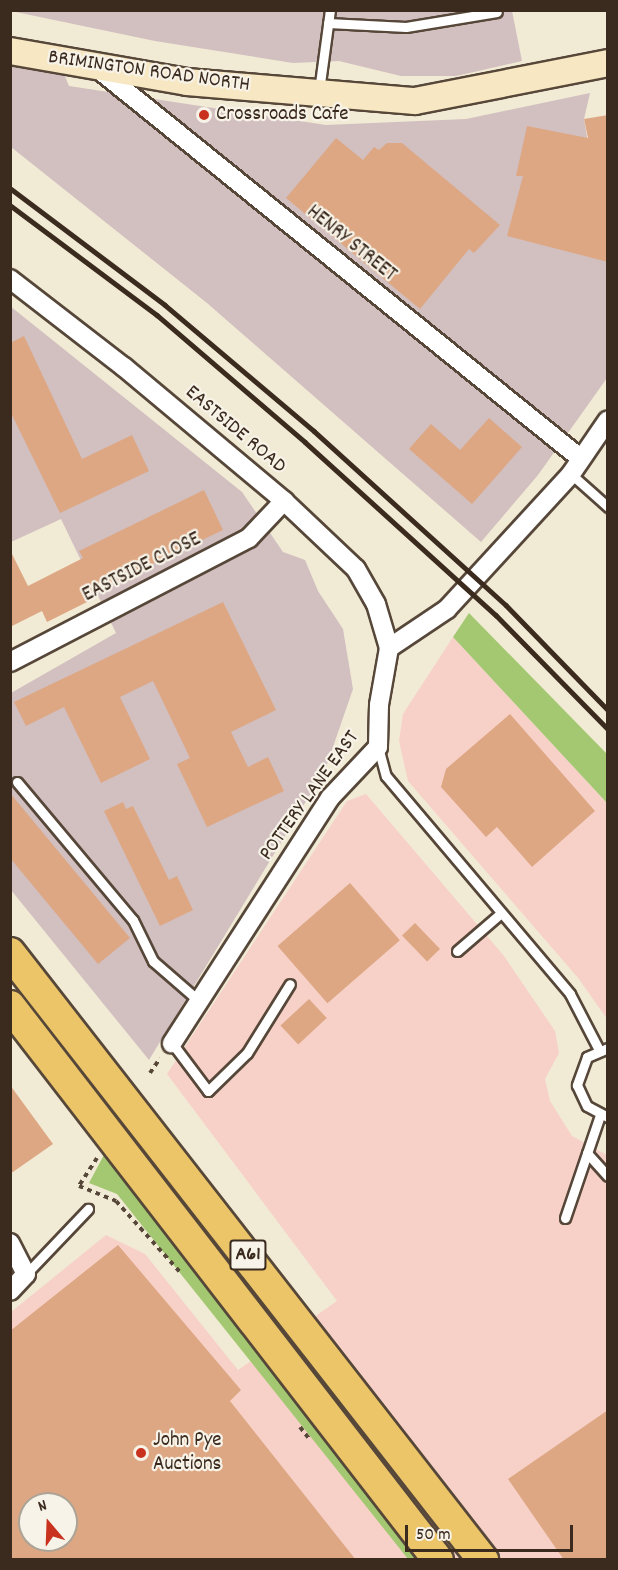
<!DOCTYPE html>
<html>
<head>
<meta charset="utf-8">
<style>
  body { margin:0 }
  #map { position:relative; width:618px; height:1570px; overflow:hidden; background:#f1ead4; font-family:Dekko,sans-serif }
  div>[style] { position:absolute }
  .built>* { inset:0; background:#f7d1c8 }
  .industrial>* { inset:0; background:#d2bfc0 }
  .green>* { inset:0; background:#a4c872 }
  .building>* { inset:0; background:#dda783; transform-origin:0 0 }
  .path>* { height:4px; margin-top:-2px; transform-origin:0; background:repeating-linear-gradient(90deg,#564739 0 4.5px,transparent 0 9px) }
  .roads { filter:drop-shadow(2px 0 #564739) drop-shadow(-2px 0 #564739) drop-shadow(0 2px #564739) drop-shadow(0 -2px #564739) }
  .service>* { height:9px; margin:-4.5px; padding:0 4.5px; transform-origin:4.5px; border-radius:4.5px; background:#fff }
  .minor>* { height:18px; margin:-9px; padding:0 9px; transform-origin:9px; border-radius:9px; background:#fff }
  .secondary>* { height:26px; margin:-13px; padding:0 13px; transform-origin:13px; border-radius:13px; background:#f7e8c3 }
  .trunk>* { height:30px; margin:-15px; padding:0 15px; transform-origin:15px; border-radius:15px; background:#ecc569 }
  .rail>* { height:4.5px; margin:-2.25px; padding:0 2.25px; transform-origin:2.25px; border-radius:2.25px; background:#3b2a1e }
  .dots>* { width:16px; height:16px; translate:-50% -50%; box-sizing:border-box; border:3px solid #f7f3e8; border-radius:50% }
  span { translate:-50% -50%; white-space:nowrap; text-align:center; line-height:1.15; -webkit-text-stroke:4.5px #f7f3e8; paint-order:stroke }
  .shield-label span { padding:2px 4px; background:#f7f3e8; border:2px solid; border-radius:4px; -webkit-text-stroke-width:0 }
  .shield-label { font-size:20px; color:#3b2a1e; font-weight:700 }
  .street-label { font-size:21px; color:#3b2a1e }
  .poi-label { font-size:21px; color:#3b2a1e }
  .left { translate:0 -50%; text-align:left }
  .frame { position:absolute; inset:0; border:12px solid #3b2a1e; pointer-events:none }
  .north { position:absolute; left:18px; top:1492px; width:60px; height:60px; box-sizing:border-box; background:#f7f3e8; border:2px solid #aca397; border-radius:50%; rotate:341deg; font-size:16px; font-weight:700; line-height:24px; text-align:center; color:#3b2a1e }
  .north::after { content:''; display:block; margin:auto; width:21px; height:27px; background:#c8321e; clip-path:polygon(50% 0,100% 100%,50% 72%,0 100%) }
  .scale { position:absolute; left:405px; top:1525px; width:168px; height:27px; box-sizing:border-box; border:3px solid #3b2a1e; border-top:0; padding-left:8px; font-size:18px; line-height:21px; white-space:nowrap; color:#3b2a1e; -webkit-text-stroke:4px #f7f3e8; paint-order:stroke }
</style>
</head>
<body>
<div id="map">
  <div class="built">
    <i style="clip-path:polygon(453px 637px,607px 803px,607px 1019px,579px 979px,408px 781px,399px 741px,403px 714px)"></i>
    <i style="clip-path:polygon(evenodd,366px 794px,504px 956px,555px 1031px,559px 1053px,545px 1079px,550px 1101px,572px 1136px,607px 1155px,607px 1559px,11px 1560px,11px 1312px,106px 1235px,145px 1254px,238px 1370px,337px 1301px,167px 1074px,347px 801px,366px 794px,30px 1504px,66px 1504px,66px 1540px,30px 1540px,30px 1504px)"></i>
  </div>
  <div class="industrial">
    <i style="clip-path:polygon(11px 11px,512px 11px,522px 61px,456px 76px,401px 76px,339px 61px,293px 63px,155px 41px)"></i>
    <i style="clip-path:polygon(10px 63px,64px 74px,69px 86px,326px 125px,466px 119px,590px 93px,584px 119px,590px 155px,607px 156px,607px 378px,538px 475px,481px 542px,207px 303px,11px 147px)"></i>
    <i style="clip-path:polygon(10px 306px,242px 492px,283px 552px,305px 560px,318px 591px,343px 629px,353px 689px,325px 770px,149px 1060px,11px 890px,11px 693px,116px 633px,61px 519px,11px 542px)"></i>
  </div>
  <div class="green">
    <i style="clip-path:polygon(469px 613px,607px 754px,607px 803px,453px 637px)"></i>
    <i style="clip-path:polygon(106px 1151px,421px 1559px,408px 1559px,117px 1194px,89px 1183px)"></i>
  </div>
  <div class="building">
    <i style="clip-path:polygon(608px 115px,608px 262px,507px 236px,523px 176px,516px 176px,527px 126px,588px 138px,584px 119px)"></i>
    <i style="clip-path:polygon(336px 138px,363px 160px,374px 147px,379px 150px,387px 143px,402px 143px,500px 225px,474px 253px,469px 249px,420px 309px,286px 198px)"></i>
    <i style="clip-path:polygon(24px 336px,82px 459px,132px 435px,149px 471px,60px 513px,10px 411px,10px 343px)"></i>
    <i style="clip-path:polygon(489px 418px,522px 447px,472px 504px,409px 449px,431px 424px,460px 450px)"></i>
    <i style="clip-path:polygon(204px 490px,223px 530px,94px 592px,97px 597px,47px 622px,42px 611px,10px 627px,10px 550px,28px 586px,83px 558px,79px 551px)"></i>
    <i style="clip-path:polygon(223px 602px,276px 710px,231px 732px,248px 767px,268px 757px,284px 791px,207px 827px,177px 764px,190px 758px,153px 681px,120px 697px,150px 759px,101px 783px,64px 707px,26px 726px,14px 702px)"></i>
    <i style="clip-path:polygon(510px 714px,595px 811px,532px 867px,497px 827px,486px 837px,441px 787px,446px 769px)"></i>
    <i style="clip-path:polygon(10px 793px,130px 938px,98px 964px,10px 858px)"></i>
    <i style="clip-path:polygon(123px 802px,126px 809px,133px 806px,169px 880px,177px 876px,193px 910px,160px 926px,104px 811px)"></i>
    <i style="left:350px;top:883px;width:76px;height:96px;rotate:49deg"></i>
    <i style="left:415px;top:923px;width:36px;height:18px;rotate:46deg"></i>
    <i style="left:309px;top:999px;width:26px;height:39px;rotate:47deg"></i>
    <i style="clip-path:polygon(10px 1085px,53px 1144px,10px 1174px)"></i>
    <i style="clip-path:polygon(evenodd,118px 1245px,241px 1390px,230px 1401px,356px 1560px,10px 1560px,10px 1331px,118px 1245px,30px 1504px,66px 1504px,66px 1540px,30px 1540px,30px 1504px)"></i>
    <i style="clip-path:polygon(608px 1410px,608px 1560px,564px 1560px,508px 1479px)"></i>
  </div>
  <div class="path">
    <i style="left:150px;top:1073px;width:18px;rotate:-56deg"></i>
    <i style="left:97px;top:1158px;width:33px;rotate:123deg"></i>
    <i style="left:79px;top:1186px;width:40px;rotate:22deg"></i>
    <i style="left:116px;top:1201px;width:96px;rotate:48deg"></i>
    <i style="left:300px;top:1427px;width:16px;rotate:52deg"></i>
  </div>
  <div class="roads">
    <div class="service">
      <i style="left:328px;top:23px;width:78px;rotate:2.9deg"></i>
      <i style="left:406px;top:27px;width:92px;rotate:-9.4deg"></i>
      <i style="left:319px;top:91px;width:82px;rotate:-82.3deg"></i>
      <i style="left:571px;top:474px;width:50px;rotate:41.7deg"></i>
      <i style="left:378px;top:747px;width:30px;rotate:75deg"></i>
      <i style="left:386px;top:776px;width:285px;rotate:49.8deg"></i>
      <i style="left:570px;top:994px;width:63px;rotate:62.6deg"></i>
      <i style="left:17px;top:782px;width:180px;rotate:50deg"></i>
      <i style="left:133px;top:920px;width:46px;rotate:64deg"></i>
      <i style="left:153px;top:961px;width:61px;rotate:41deg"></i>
      <i style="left:457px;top:951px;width:58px;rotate:-40.8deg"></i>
      <i style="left:172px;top:1043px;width:60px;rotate:53.1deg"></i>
      <i style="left:208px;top:1091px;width:54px;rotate:-44.3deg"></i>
      <i style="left:247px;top:1053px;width:81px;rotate:-58.1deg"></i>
      <i style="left:608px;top:1048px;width:23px;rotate:157deg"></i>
      <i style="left:587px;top:1057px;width:30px;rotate:110deg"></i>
      <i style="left:577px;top:1085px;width:23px;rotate:65deg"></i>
      <i style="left:587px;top:1106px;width:24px;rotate:28deg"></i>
      <i style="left:587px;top:1153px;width:31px;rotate:48deg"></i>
      <i style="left:565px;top:1218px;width:109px;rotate:-71.2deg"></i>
      <i style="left:26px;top:1274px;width:90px;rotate:-46.4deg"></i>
    </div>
    <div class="minor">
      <i style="left:97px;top:68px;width:621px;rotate:38.92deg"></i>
      <i style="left:10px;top:279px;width:144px;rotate:37.7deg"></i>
      <i style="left:124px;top:367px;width:209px;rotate:39.9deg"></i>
      <i style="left:284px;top:501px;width:99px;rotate:43.4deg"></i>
      <i style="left:356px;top:569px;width:40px;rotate:60.3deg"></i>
      <i style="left:376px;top:604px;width:46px;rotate:73.5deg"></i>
      <i style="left:389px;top:648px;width:58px;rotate:100deg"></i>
      <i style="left:379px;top:705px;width:42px;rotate:91.4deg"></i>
      <i style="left:378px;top:747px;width:70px;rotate:133.3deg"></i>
      <i style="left:330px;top:798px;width:292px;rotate:122.8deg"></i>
      <i style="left:389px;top:648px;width:70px;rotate:-33.9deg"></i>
      <i style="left:447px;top:609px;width:183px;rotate:-47.4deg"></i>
      <i style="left:571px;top:474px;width:65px;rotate:-55.6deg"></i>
      <i style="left:10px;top:662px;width:269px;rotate:-27.4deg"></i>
      <i style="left:249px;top:538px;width:51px;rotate:-46.6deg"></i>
      <i style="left:10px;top:1243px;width:35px;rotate:63deg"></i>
      <i style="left:26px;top:1274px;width:23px;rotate:133deg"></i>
    </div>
    <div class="secondary">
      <i style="left:10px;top:51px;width:180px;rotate:9.9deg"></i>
      <i style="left:187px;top:82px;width:229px;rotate:4.8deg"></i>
      <i style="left:415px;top:101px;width:197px;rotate:-11.1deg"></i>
    </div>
    <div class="trunk">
      <i style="left:10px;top:953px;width:770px;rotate:52.07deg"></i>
      <i style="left:10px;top:1006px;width:700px;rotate:52.31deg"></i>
    </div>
  </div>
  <div class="rail">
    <i style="left:10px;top:188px;width:194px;rotate:37deg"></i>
    <i style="left:165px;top:305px;width:195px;rotate:40.2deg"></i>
    <i style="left:314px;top:431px;width:259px;rotate:42.2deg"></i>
    <i style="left:506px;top:605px;width:146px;rotate:45.8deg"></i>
    <i style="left:10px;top:205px;width:184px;rotate:36.8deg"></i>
    <i style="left:157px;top:315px;width:195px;rotate:40.6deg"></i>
    <i style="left:305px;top:442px;width:258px;rotate:42.2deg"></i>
    <i style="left:496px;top:615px;width:160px;rotate:45.5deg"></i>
  </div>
  <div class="dots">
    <i style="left:204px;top:115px;background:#c8321e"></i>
    <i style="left:141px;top:1453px;background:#c8321e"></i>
  </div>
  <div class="shield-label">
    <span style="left:248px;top:1255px">A61</span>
  </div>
  <div class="street-label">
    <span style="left:149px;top:72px;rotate:8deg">BRIMINGTON ROAD NORTH</span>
    <span style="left:351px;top:244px;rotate:39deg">HENRY STREET</span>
    <span style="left:235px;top:430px;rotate:40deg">EASTSIDE ROAD</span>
    <span style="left:142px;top:568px;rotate:-27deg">EASTSIDE CLOSE</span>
    <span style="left:310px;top:796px;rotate:-54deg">POTTERY LANE EAST</span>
  </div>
  <div class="poi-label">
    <span class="left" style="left:216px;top:115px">Crossroads Cafe</span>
    <span class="left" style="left:153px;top:1453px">John Pye<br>Auctions</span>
  </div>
  <div class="frame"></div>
  <div class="north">N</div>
  <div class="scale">50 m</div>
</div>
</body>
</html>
